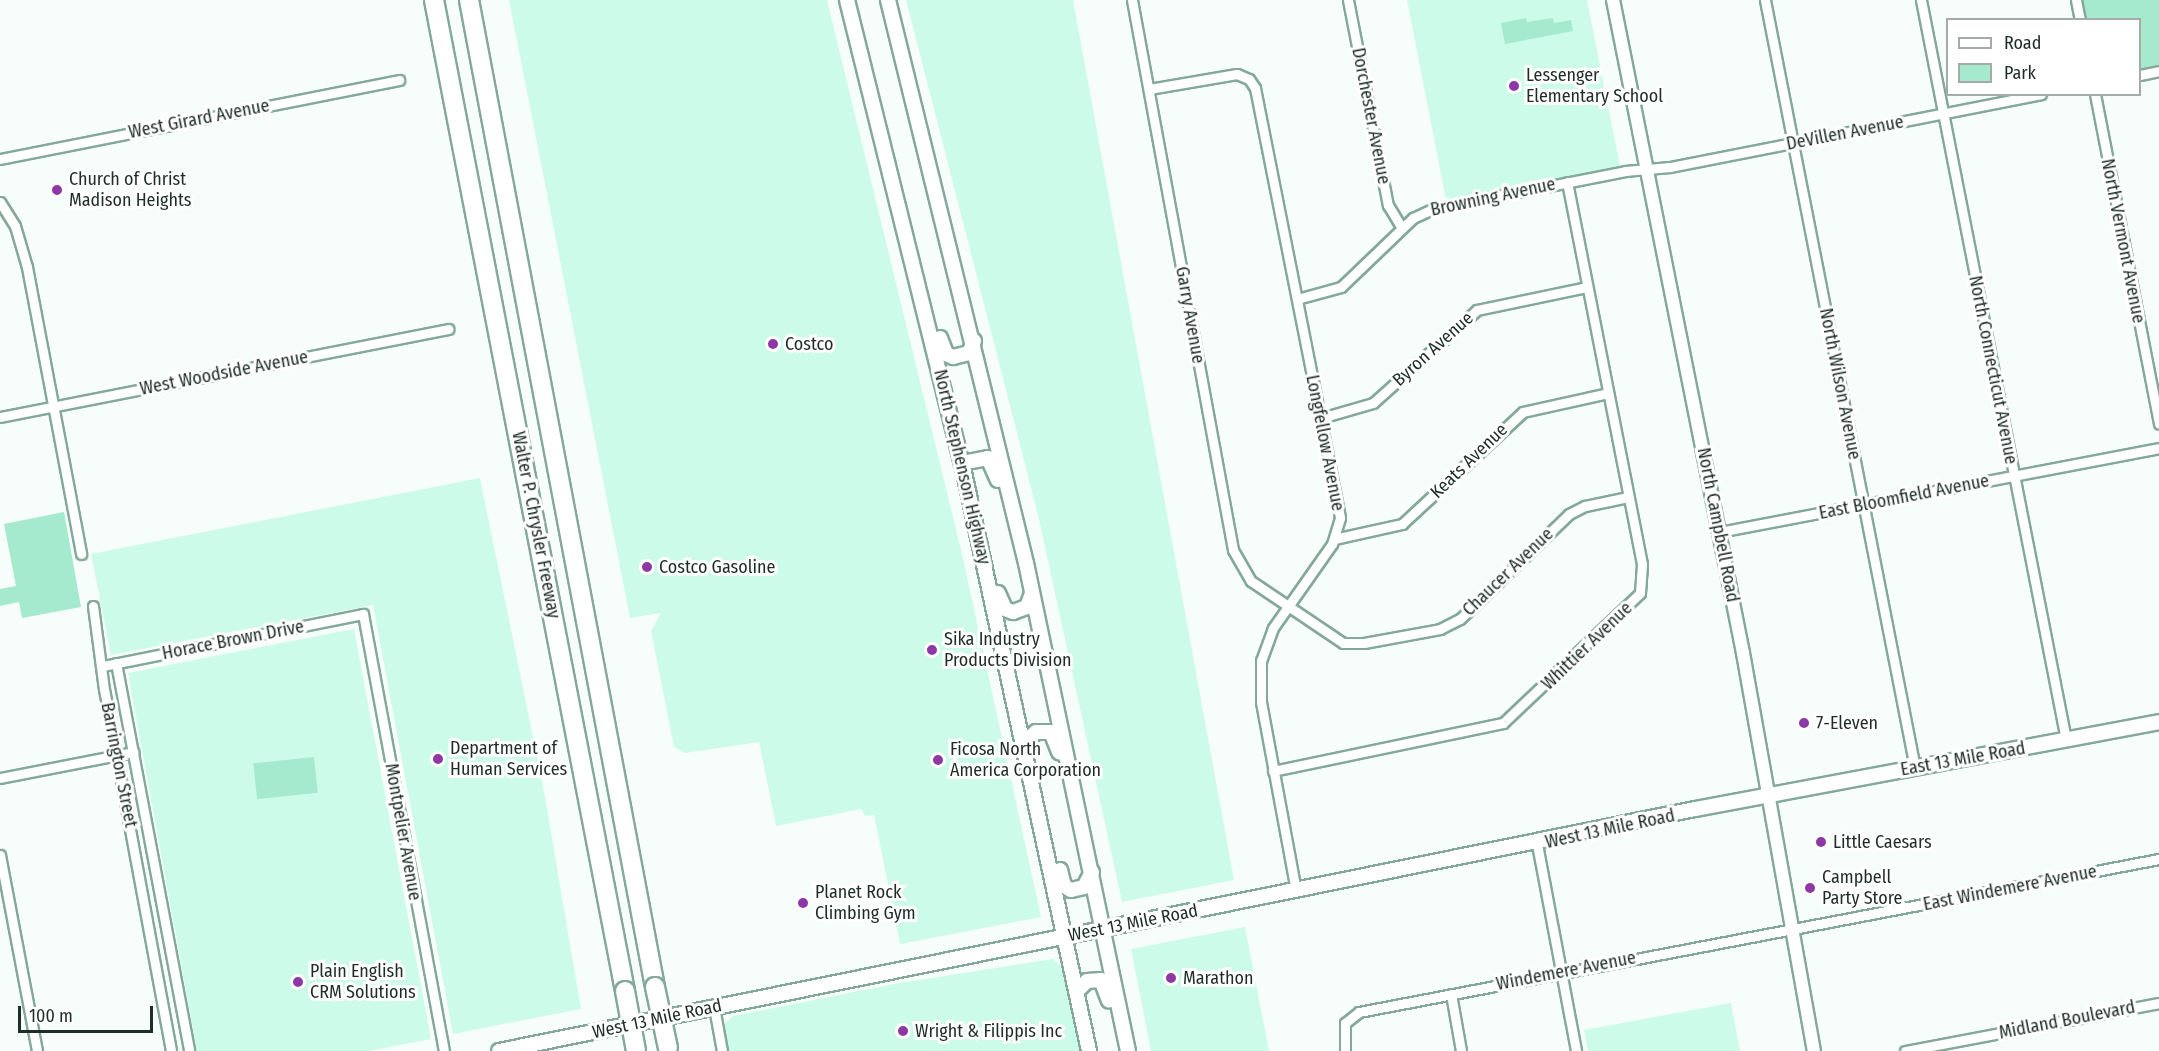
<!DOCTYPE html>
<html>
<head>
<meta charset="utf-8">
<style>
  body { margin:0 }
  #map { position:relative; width:2159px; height:1051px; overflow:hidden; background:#f6fdfa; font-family:"Fira Sans Condensed",sans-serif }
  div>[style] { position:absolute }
  .built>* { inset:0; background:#ccfce9 }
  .green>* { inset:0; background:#a5e9ce; transform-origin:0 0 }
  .roads { filter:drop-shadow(2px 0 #84a99a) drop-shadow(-2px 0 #84a99a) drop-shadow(0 2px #84a99a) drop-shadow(0 -2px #84a99a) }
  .minor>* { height:9px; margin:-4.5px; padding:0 4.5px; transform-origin:4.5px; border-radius:4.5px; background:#fff }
  .tertiary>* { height:12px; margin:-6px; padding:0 6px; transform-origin:6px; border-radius:6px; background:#fff }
  .secondary>* { height:14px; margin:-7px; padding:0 7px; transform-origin:7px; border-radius:7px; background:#fff }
  .motorway>* { height:18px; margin:-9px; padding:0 9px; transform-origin:9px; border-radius:9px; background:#fff }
  .bridges { filter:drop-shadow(2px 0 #84a99a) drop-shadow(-2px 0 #84a99a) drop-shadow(0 2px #84a99a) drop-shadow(0 -2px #84a99a) }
  .motorway-bridge>* { height:18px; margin:-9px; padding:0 9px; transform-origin:9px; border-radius:9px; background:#fff }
  .dots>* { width:16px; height:16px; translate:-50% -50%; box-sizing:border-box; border:3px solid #fff; border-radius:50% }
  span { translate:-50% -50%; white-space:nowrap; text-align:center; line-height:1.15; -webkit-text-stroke:6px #fff; paint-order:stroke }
  .poi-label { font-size:18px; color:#1e2d27 }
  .left { translate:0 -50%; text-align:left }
  .street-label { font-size:18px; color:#1e2d27 }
  .legend { position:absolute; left:1946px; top:18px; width:195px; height:78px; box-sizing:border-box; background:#fff; border:2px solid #a5aba9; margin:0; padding:8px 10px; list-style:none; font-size:18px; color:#1e2d27 }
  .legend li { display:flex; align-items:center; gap:12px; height:30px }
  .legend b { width:30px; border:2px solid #a5aba9 }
  .scale { position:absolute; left:18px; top:1006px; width:135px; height:27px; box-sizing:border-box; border:3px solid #1e2d27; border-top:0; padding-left:8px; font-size:18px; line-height:21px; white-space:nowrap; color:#1e2d27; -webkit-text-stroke:4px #fff; paint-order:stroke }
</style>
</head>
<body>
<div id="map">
  <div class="built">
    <i style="clip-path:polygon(509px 0,827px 0,962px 554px,1041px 917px,900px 944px,874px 815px,865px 816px,861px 809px,776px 826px,759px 742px,685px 753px,674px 747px,651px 631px,661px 613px,630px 618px)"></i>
    <i style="clip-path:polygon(906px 0,1073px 0,1234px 880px,1122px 902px,1038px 515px)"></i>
    <i style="clip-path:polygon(1407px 0,1587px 0,1621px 171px,1447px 205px)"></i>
    <i style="clip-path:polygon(480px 478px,544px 791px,581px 1009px,453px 1034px,373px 605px,111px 655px,91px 554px)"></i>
    <i style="clip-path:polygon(354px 629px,431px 1039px,369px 1051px,197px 1051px,128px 673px)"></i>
    <i style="clip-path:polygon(1245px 927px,1269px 1051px,1151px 1051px,1131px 949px)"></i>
    <i style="clip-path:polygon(1053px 959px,1065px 970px,1082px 1051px,727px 1051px,723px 1025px,733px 1016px,894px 984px)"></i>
    <i style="clip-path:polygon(1731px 1003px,1740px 1051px,1588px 1051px,1584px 1030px)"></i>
  </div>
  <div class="green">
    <i style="clip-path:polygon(2081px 0,2159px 0,2159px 65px,2140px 69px,2140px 20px,2085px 19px)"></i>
    <i style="clip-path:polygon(1526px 18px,1527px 22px,1553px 18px,1554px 23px,1571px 20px,1573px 31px,1505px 44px,1501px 23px)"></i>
    <i style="clip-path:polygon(64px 512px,81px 607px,22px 618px,19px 602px,0 606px,0 589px,16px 586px,4px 524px)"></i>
    <i style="left:314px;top:757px;width:36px;height:61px;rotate:84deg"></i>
  </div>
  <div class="roads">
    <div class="minor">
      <i style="left:1132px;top:0;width:559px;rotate:79.59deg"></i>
      <i style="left:1233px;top:550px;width:36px;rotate:60deg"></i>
      <i style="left:1251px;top:581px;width:111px;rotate:34deg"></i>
      <i style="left:1343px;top:643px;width:21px"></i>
      <i style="left:1364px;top:643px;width:77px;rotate:-10.4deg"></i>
      <i style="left:1440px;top:629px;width:22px;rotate:-27deg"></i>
      <i style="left:1460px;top:619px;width:151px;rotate:-43.9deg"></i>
      <i style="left:1569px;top:514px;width:18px;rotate:-27deg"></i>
      <i style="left:1585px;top:506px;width:44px;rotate:-11.8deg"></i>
      <i style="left:1348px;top:0;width:209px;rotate:79deg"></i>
      <i style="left:1388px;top:205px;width:27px;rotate:59deg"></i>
      <i style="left:1765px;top:0;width:783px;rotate:78.95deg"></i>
      <i style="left:1921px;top:0;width:754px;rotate:78.91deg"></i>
      <i style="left:2076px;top:0;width:20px;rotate:79deg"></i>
      <i style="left:2140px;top:75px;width:19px;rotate:-12deg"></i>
      <i style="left:1149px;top:89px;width:89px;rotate:-9.7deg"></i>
      <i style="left:1237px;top:74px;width:13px;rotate:23deg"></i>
      <i style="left:1249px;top:79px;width:11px;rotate:56deg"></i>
      <i style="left:1255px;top:88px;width:438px;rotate:78.8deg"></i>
      <i style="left:1340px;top:518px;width:27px;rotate:107deg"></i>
      <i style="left:1332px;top:544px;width:103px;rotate:125.1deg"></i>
      <i style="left:1273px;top:628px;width:35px;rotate:110deg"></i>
      <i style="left:1261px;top:661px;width:41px;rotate:90deg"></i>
      <i style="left:1261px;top:702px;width:192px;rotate:79.5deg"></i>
      <i style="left:2095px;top:94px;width:336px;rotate:79deg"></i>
      <i style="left:0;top:159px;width:407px;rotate:-11.2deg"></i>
      <i style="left:0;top:202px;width:28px;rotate:58deg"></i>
      <i style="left:15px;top:226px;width:43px;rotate:73.7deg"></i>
      <i style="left:27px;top:267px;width:292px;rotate:79.3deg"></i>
      <i style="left:1297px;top:299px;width:46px;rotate:-15.3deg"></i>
      <i style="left:1341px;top:287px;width:100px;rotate:-43.8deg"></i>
      <i style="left:1413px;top:218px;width:21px;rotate:-25deg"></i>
      <i style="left:1432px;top:209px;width:197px;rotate:-11.1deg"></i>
      <i style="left:1625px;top:171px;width:45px;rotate:-5.1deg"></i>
      <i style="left:1670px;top:167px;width:378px;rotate:-11.1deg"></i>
      <i style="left:0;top:417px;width:457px;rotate:-11.1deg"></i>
      <i style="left:1321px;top:418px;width:54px;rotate:-16.1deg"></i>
      <i style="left:1373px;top:403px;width:140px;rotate:-41.8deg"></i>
      <i style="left:1477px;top:310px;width:112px;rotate:-11.8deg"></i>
      <i style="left:1719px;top:532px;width:448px;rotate:-10.8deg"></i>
      <i style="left:1334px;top:539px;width:70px;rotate:-12.4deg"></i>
      <i style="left:1402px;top:524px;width:165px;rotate:-42.8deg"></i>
      <i style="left:1523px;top:412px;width:87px;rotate:-12.6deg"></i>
      <i style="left:93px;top:606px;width:84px;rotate:82.5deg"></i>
      <i style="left:104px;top:689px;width:368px;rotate:79.5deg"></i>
      <i style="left:116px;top:663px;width:395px;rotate:79.3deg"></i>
      <i style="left:103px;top:666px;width:265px;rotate:-11.3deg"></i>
      <i style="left:363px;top:614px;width:444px;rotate:79.5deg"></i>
      <i style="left:1273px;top:771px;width:235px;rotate:-11.8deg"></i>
      <i style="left:1503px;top:723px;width:189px;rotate:-43.5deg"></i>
      <i style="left:1640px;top:593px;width:29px;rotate:-86deg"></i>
      <i style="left:1642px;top:564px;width:389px;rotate:-101.1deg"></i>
      <i style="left:0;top:778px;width:136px;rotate:-11deg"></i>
      <i style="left:1537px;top:844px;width:211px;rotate:79.3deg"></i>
      <i style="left:0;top:855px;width:199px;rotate:79.3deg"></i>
      <i style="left:1451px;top:994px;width:58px;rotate:80deg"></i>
      <i style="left:714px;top:1007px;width:45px;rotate:79.7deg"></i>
      <i style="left:1345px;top:1051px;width:28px;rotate:-90deg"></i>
      <i style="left:1345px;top:1023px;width:18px;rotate:-38deg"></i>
      <i style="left:1359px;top:1012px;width:814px;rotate:-10.83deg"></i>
      <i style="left:1905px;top:1051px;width:258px;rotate:-10.7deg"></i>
    </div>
    <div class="tertiary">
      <i style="left:1613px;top:0;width:666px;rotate:78.74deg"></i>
      <i style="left:1743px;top:653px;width:404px;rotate:79.9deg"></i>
    </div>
    <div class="secondary">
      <i style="left:847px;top:0;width:477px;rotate:76.1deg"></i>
      <i style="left:962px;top:463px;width:602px;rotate:77.81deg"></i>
      <i style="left:888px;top:0;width:580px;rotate:76.23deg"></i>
      <i style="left:1026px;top:563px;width:499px;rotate:78.2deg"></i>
      <i style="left:940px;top:338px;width:17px;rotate:69deg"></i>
      <i style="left:946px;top:354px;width:8px;rotate:23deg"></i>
      <i style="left:953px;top:357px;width:16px;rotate:-14deg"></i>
      <i style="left:969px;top:353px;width:13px;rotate:-67deg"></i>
      <i style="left:962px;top:463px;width:26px;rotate:-11deg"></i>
      <i style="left:988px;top:458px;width:24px;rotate:66deg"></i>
      <i style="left:998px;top:593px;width:17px;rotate:66deg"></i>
      <i style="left:1005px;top:609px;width:9px;rotate:21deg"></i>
      <i style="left:1013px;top:612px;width:15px;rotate:-20deg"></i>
      <i style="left:1027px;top:607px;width:15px;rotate:-70deg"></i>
      <i style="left:1025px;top:742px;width:15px;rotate:-42deg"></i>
      <i style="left:1036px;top:732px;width:15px"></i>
      <i style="left:1051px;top:732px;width:22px;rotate:68deg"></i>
      <i style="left:1060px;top:870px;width:16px;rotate:76deg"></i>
      <i style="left:1064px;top:886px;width:8px;rotate:30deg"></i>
      <i style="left:1071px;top:890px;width:13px;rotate:-13deg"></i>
      <i style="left:1084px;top:887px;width:17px;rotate:-62deg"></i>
      <i style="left:1077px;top:991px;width:14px;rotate:-45deg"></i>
      <i style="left:1087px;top:981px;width:14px;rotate:-4deg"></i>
      <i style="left:1101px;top:980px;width:22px;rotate:69deg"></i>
      <i style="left:499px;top:1051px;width:1220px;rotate:-11.44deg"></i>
      <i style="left:1695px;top:809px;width:472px;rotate:-10.6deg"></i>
    </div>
    <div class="motorway">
      <i style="left:434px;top:0;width:1009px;rotate:79.09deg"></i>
      <i style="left:469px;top:0;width:1004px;rotate:79.33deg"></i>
    </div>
  </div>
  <div class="bridges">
    <div class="motorway-bridge">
      <i style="left:655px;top:987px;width:62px;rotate:78deg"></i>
      <i style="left:625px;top:991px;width:61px;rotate:79.6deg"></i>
    </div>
  </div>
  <div class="dots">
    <i style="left:1514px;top:86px;background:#8d38a5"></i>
    <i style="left:57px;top:190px;background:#8d38a5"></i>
    <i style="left:773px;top:344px;background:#8d38a5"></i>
    <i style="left:647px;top:567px;background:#8d38a5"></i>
    <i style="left:932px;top:650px;background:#8d38a5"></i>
    <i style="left:1804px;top:723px;background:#8d38a5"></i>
    <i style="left:438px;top:759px;background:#8d38a5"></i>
    <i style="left:938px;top:760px;background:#8d38a5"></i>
    <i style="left:1821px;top:842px;background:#8d38a5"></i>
    <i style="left:1810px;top:888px;background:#8d38a5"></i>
    <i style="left:803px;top:903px;background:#8d38a5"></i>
    <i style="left:1171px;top:978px;background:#8d38a5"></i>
    <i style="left:298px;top:982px;background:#8d38a5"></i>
    <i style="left:903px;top:1031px;background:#8d38a5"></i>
  </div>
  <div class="poi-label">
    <span class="left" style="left:1526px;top:86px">Lessenger<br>Elementary School</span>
    <span class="left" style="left:69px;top:190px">Church of Christ<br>Madison Heights</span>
    <span class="left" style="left:785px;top:344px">Costco</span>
    <span class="left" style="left:659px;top:567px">Costco Gasoline</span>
    <span class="left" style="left:944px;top:650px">Sika Industry<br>Products Division</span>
    <span class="left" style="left:1816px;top:723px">7-Eleven</span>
    <span class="left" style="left:450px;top:759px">Department of<br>Human Services</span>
    <span class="left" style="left:950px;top:760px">Ficosa North<br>America Corporation</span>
    <span class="left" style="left:1833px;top:842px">Little Caesars</span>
    <span class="left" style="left:1822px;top:888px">Campbell<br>Party Store</span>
    <span class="left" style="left:815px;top:903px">Planet Rock<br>Climbing Gym</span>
    <span class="left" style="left:310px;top:982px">Plain English<br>CRM Solutions</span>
    <span class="left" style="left:1183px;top:978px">Marathon</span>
    <span class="left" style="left:915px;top:1031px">Wright &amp; Filippis Inc</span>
  </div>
  <div class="street-label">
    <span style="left:1371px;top:116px;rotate:79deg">Dorchester Avenue</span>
    <span style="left:199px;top:119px;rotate:-11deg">West Girard Avenue</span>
    <span style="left:1845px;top:133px;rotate:-11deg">DeVillen Avenue</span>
    <span style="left:1493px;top:197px;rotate:-12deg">Browning Avenue</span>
    <span style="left:2123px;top:241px;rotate:79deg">North Vermont Avenue</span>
    <span style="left:1190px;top:315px;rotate:80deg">Garry Avenue</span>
    <span style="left:1433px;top:349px;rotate:-42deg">Byron Avenue</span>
    <span style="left:1993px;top:370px;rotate:79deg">North Connecticut Avenue</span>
    <span style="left:224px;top:373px;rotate:-11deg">West Woodside Avenue</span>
    <span style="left:1840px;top:384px;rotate:79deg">North Wilson Avenue</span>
    <span style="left:1325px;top:443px;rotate:79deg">Longfellow Avenue</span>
    <span style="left:1469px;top:461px;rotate:-44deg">Keats Avenue</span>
    <span style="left:962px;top:467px;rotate:77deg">North Stephenson Highway</span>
    <span style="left:1904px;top:497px;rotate:-11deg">East Bloomfield Avenue</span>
    <span style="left:536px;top:525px;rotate:79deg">Walter P. Chrysler Freeway</span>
    <span style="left:1718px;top:525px;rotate:79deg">North Campbell Road</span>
    <span style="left:1508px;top:572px;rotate:-44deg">Chaucer Avenue</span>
    <span style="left:233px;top:640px;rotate:-11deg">Horace Brown Drive</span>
    <span style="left:1587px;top:646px;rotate:-44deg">Whittier Avenue</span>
    <span style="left:1963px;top:759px;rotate:-10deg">East 13 Mile Road</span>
    <span style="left:119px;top:765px;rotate:79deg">Barrington Street</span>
    <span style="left:1610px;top:829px;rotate:-12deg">West 13 Mile Road</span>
    <span style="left:403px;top:832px;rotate:80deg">Montpelier Avenue</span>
    <span style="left:2010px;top:888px;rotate:-11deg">East Windemere Avenue</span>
    <span style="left:1133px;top:923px;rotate:-11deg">West 13 Mile Road</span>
    <span style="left:1566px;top:971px;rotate:-11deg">Windemere Avenue</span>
    <span style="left:657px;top:1019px;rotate:-12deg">West 13 Mile Road</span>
    <span style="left:2067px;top:1020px;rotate:-11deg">Midland Boulevard</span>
  </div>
  <ul class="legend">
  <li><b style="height:8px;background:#fff"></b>Road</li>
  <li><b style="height:16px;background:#a5e9ce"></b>Park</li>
  </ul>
  <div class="scale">100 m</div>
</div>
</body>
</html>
